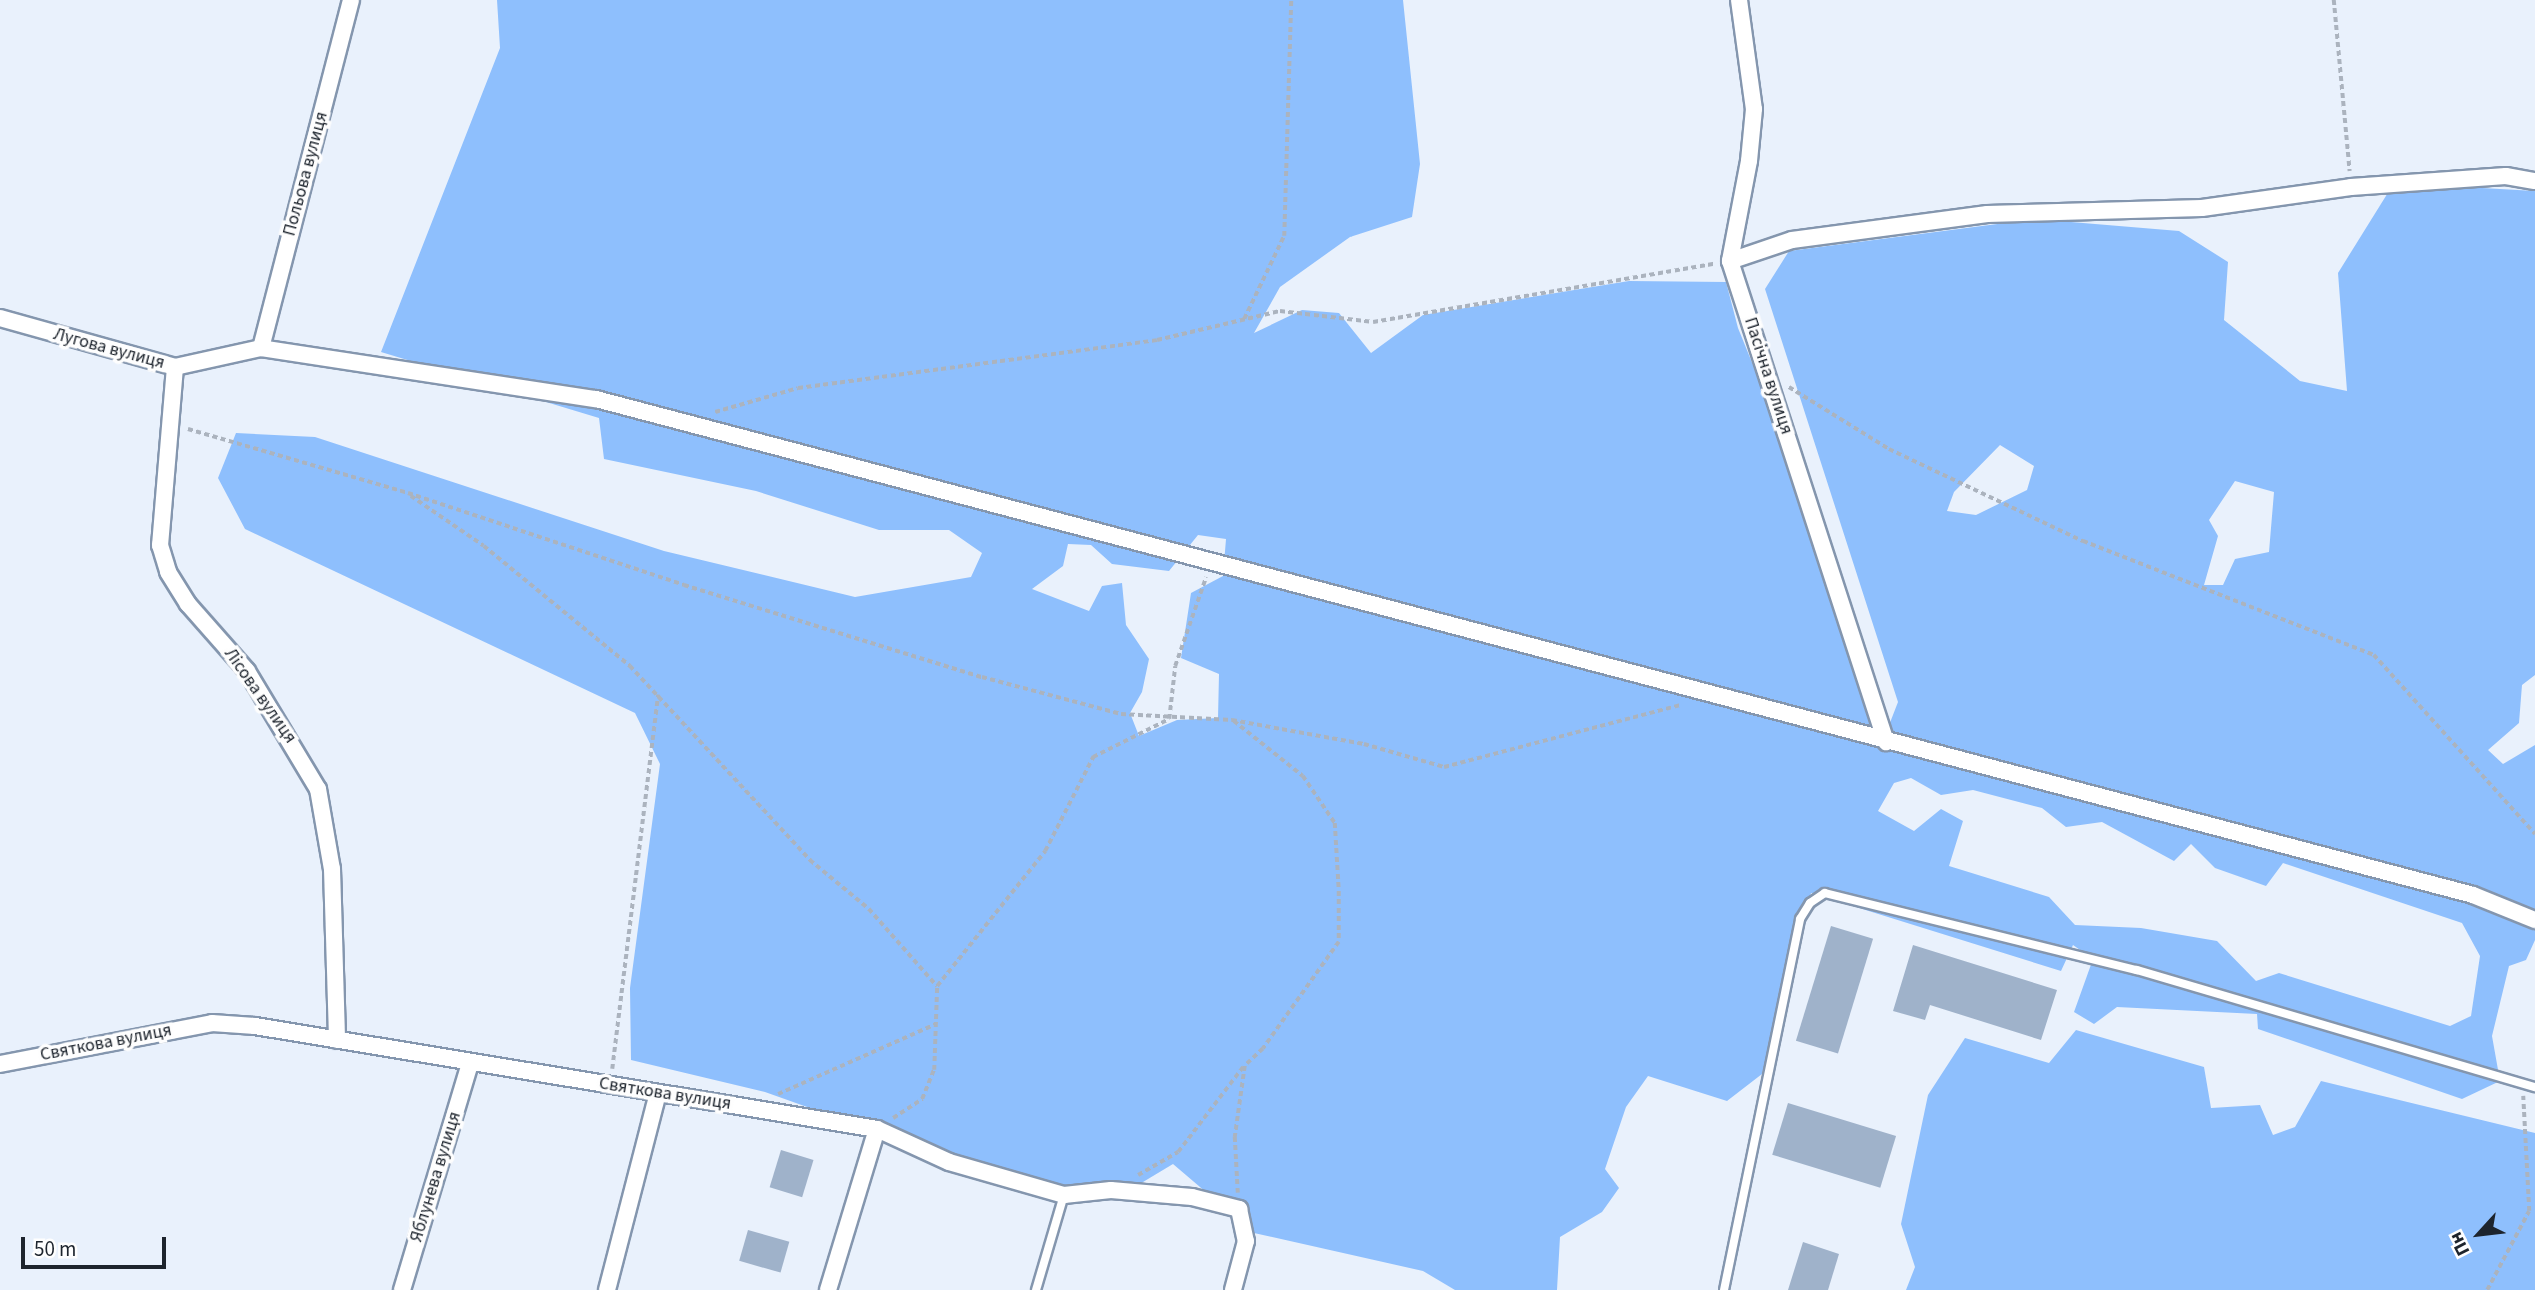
<!DOCTYPE html>
<html>
<head>
<meta charset="utf-8">
<style>
  body { margin:0 }
  #map { position:relative; width:2535px; height:1290px; overflow:hidden; background:#e9f1fc; font-family:"Source Sans 3",sans-serif }
  div>[style] { position:absolute }
  .forest>* { inset:0; background:#8ebffd }
  .building>* { inset:0; background:#9fb2ca; transform-origin:0 0 }
  .path>* { height:3.5px; margin-top:-1.75px; transform-origin:0; background:repeating-linear-gradient(90deg,#abb3be 0 5px,transparent 0 8.5px) }
  .roads { filter:drop-shadow(2px 0 #8496ae) drop-shadow(-2px 0 #8496ae) drop-shadow(0 2px #8496ae) drop-shadow(0 -2px #8496ae) }
  .service>* { height:8px; margin:-4px; padding:0 4px; transform-origin:4px; border-radius:4px; background:#fff }
  .minor>* { height:16px; margin:-8px; padding:0 8px; transform-origin:8px; border-radius:8px; background:#fff }
  span { translate:-50% -50%; white-space:nowrap; text-align:center; line-height:1.15; -webkit-text-stroke:7px #fefefe; paint-order:stroke }
  .street-label { font-size:18px; color:#1d242d }
  .north { position:absolute; left:2444px; top:1199px; width:70px; height:70px; -webkit-text-stroke:5px #fefefe; paint-order:stroke; rotate:243deg; font-size:19px; font-weight:700; line-height:28px; text-align:center; color:#1d242d }
  .north::after { content:''; display:block; margin:auto; width:24px; height:32px; background:#1d242d; clip-path:polygon(50% 0,100% 100%,50% 72%,0 100%) }
  .scale { position:absolute; left:21px; top:1237px; width:145px; height:32px; box-sizing:border-box; border:4px solid #1d242d; border-top:0; padding-left:9px; font-size:21px; line-height:24px; white-space:nowrap; color:#1d242d; -webkit-text-stroke:5px #fefefe; paint-order:stroke }
</style>
</head>
<body>
<div id="map">
  <div class="forest">
    <i style="clip-path:polygon(evenodd,497px 0,1403px 0,1420px 164px,1412px 217px,1350px 237px,1280px 287px,1254px 333px,1302px 310px,1339px 313px,1371px 353px,1423px 315px,1629px 281px,1726px 282px,1738px 328px,1783px 439px,1848px 653px,1887px 745px,1886px 733px,1898px 702px,1765px 289px,1789px 251px,2035px 219px,2179px 231px,2228px 262px,2224px 320px,2300px 381px,2347px 391px,2338px 273px,2394px 183px,2535px 191px,2535px 675px,2522px 685px,2519px 723px,2488px 750px,2503px 764px,2535px 745px,2535px 940px,2526px 960px,2509px 966px,2492px 1036px,2500px 1081px,2462px 1099px,2258px 1029px,2257px 1014px,2117px 1007px,2094px 1024px,2074px 1012px,2093px 959px,2073px 945px,2061px 971px,1811px 893px,1762px 1074px,1727px 1101px,1648px 1076px,1626px 1107px,1605px 1169px,1619px 1188px,1602px 1212px,1560px 1237px,1557px 1290px,1455px 1290px,1423px 1271px,1254px 1233px,1173px 1164px,1113px 1200px,914px 1145px,765px 1092px,631px 1060px,630px 988px,660px 764px,635px 713px,245px 529px,218px 478px,236px 433px,315px 437px,664px 551px,855px 597px,971px 577px,982px 553px,949px 530px,879px 530px,756px 491px,604px 459px,599px 418px,381px 352px,500px 48px,497px 0,2000px 445px,2034px 466px,2027px 490px,1976px 515px,1947px 511px,1954px 492px,2000px 445px,497px 0,2235px 481px,2274px 492px,2269px 552px,2235px 559px,2223px 585px,2204px 585px,2218px 536px,2209px 520px,2235px 481px,497px 0,1198px 535px,1226px 539px,1223px 576px,1191px 593px,1181px 658px,1219px 674px,1218px 718px,1177px 720px,1139px 736px,1130px 713px,1142px 692px,1149px 659px,1126px 625px,1122px 583px,1102px 586px,1089px 611px,1032px 589px,1063px 566px,1068px 544px,1091px 545px,1112px 564px,1169px 571px,1198px 535px,497px 0,1911px 778px,1941px 795px,1973px 790px,2042px 808px,2066px 827px,2102px 822px,2174px 861px,2191px 844px,2215px 868px,2266px 886px,2283px 863px,2462px 923px,2480px 956px,2471px 1016px,2450px 1026px,2279px 973px,2256px 981px,2217px 941px,2141px 928px,2075px 925px,2049px 897px,1949px 866px,1963px 821px,1941px 809px,1914px 831px,1878px 811px,1894px 783px,1911px 778px)"></i>
    <i style="clip-path:polygon(2076px 1030px,2204px 1067px,2211px 1108px,2260px 1105px,2273px 1135px,2295px 1127px,2321px 1081px,2535px 1133px,2535px 1290px,1906px 1290px,1915px 1267px,1901px 1224px,1928px 1095px,1965px 1038px,2049px 1063px)"></i>
  </div>
  <div class="building">
    <i style="left:1831px;top:926px;width:44px;height:120px;rotate:17deg"></i>
    <i style="clip-path:polygon(1913px 945px,2057px 990px,2041px 1040px,1930px 1005px,1925px 1020px,1893px 1011px)"></i>
    <i style="left:1788px;top:1103px;width:113px;height:54px;rotate:17deg"></i>
    <i style="left:781px;top:1150px;width:34px;height:39px;rotate:17deg"></i>
    <i style="left:748px;top:1230px;width:43px;height:32px;rotate:16deg"></i>
    <i style="clip-path:polygon(1803px 1242px,1839px 1254px,1828px 1290px,1788px 1290px)"></i>
  </div>
  <div class="path">
    <i style="left:2334px;top:0;width:172px;rotate:84.7deg"></i>
    <i style="left:1244px;top:319px;width:92px;rotate:-64.3deg"></i>
    <i style="left:1284px;top:236px;width:236px;rotate:-88.3deg"></i>
    <i style="left:1789px;top:387px;width:118px;rotate:31.8deg"></i>
    <i style="left:1889px;top:449px;width:215px;rotate:25.4deg"></i>
    <i style="left:2083px;top:541px;width:313px;rotate:21.4deg"></i>
    <i style="left:2374px;top:655px;width:241px;rotate:48deg"></i>
    <i style="left:715px;top:412px;width:86px;rotate:-16.1deg"></i>
    <i style="left:798px;top:388px;width:362px;rotate:-7.6deg"></i>
    <i style="left:1157px;top:340px;width:126px;rotate:-13.3deg"></i>
    <i style="left:1280px;top:311px;width:94px;rotate:6.7deg"></i>
    <i style="left:1373px;top:322px;width:346px;rotate:-9.7deg"></i>
    <i style="left:188px;top:429px;width:229px;rotate:16.2deg"></i>
    <i style="left:408px;top:493px;width:291px;rotate:18.4deg"></i>
    <i style="left:684px;top:585px;width:312px;rotate:17.2deg"></i>
    <i style="left:982px;top:677px;width:144px;rotate:14.9deg"></i>
    <i style="left:1121px;top:714px;width:111px;rotate:3.1deg"></i>
    <i style="left:1232px;top:720px;width:134px;rotate:10.3deg"></i>
    <i style="left:1364px;top:744px;width:83px;rotate:16deg"></i>
    <i style="left:1444px;top:767px;width:244px;rotate:-14.7deg"></i>
    <i style="left:411px;top:496px;width:88px;rotate:34.4deg"></i>
    <i style="left:484px;top:546px;width:189px;rotate:39.4deg"></i>
    <i style="left:630px;top:666px;width:265px;rotate:47.1deg"></i>
    <i style="left:810px;top:860px;width:77px;rotate:39.7deg"></i>
    <i style="left:869px;top:909px;width:103px;rotate:48.6deg"></i>
    <i style="left:1234px;top:721px;width:88px;rotate:38.6deg"></i>
    <i style="left:1303px;top:776px;width:57px;rotate:55.8deg"></i>
    <i style="left:1335px;top:823px;width:68px;rotate:86.6deg"></i>
    <i style="left:1339px;top:891px;width:51px;rotate:90deg"></i>
    <i style="left:1339px;top:942px;width:131px;rotate:125.4deg"></i>
    <i style="left:1263px;top:1049px;width:25px;rotate:137deg"></i>
    <i style="left:1245px;top:1066px;width:72px;rotate:98deg"></i>
    <i style="left:1235px;top:1137px;width:56px;rotate:86.9deg"></i>
    <i style="left:612px;top:1069px;width:377px;rotate:-83deg"></i>
    <i style="left:778px;top:1094px;width:173px;rotate:-23.9deg"></i>
    <i style="left:893px;top:1118px;width:35px;rotate:-33deg"></i>
    <i style="left:922px;top:1099px;width:31px;rotate:-68deg"></i>
    <i style="left:934px;top:1070px;width:84px;rotate:-88deg"></i>
    <i style="left:937px;top:986px;width:173px;rotate:-51.3deg"></i>
    <i style="left:1045px;top:851px;width:106px;rotate:-62.9deg"></i>
    <i style="left:1093px;top:757px;width:85px;rotate:-26.6deg"></i>
    <i style="left:1169px;top:719px;width:53px;rotate:-83.5deg"></i>
    <i style="left:1175px;top:666px;width:94px;rotate:-70.8deg"></i>
    <i style="left:1138px;top:1175px;width:46px;rotate:-29.9deg"></i>
    <i style="left:1178px;top:1152px;width:107px;rotate:-52.6deg"></i>
    <i style="left:2487px;top:1290px;width:89px;rotate:-62deg"></i>
    <i style="left:2529px;top:1211px;width:115px;rotate:-93deg"></i>
  </div>
  <div class="roads">
    <div class="service">
      <i style="left:1036px;top:1290px;width:99px;rotate:-73.6deg"></i>
      <i style="left:1724px;top:1290px;width:379px;rotate:-78.4deg"></i>
      <i style="left:1800px;top:919px;width:19px;rotate:-58deg"></i>
      <i style="left:1810px;top:903px;width:18px;rotate:-34deg"></i>
      <i style="left:1825px;top:893px;width:321px;rotate:13.9deg"></i>
      <i style="left:2137px;top:970px;width:415px;rotate:16.4deg"></i>
    </div>
    <div class="minor">
      <i style="left:1739px;top:0;width:110px;rotate:82.2deg"></i>
      <i style="left:1754px;top:109px;width:52px;rotate:95.5deg"></i>
      <i style="left:1749px;top:161px;width:102px;rotate:100.8deg"></i>
      <i style="left:1730px;top:261px;width:506px;rotate:72.03deg"></i>
      <i style="left:1730px;top:261px;width:65px;rotate:-18.7deg"></i>
      <i style="left:1792px;top:240px;width:197px;rotate:-7.6deg"></i>
      <i style="left:1987px;top:214px;width:215px;rotate:-1.6deg"></i>
      <i style="left:2202px;top:208px;width:150px;rotate:-8deg"></i>
      <i style="left:2351px;top:187px;width:155px;rotate:-4.1deg"></i>
      <i style="left:2506px;top:176px;width:29px;rotate:10deg"></i>
      <i style="left:0;top:318px;width:182px;rotate:15.6deg"></i>
      <i style="left:175px;top:367px;width:88px;rotate:-12.5deg"></i>
      <i style="left:261px;top:348px;width:339px;rotate:8.7deg"></i>
      <i style="left:596px;top:399px;width:1941px;rotate:14.8deg"></i>
      <i style="left:2473px;top:895px;width:67px;rotate:22deg"></i>
      <i style="left:261px;top:348px;width:359px;rotate:-75.5deg"></i>
      <i style="left:175px;top:367px;width:179px;rotate:94.8deg"></i>
      <i style="left:160px;top:545px;width:28px;rotate:73deg"></i>
      <i style="left:168px;top:572px;width:38px;rotate:58deg"></i>
      <i style="left:188px;top:604px;width:89px;rotate:48.6deg"></i>
      <i style="left:247px;top:671px;width:138px;rotate:59deg"></i>
      <i style="left:318px;top:789px;width:81px;rotate:80.1deg"></i>
      <i style="left:332px;top:869px;width:171px;rotate:88.3deg"></i>
      <i style="left:0;top:1064px;width:216px;rotate:-10.9deg"></i>
      <i style="left:212px;top:1023px;width:43px;rotate:4deg"></i>
      <i style="left:255px;top:1026px;width:630px;rotate:9.4deg"></i>
      <i style="left:877px;top:1129px;width:79px;rotate:24.6deg"></i>
      <i style="left:949px;top:1162px;width:120px;rotate:16deg"></i>
      <i style="left:1064px;top:1195px;width:47px;rotate:-6.1deg"></i>
      <i style="left:1111px;top:1190px;width:81px;rotate:4.9deg"></i>
      <i style="left:1192px;top:1197px;width:49px;rotate:14.3deg"></i>
      <i style="left:1239px;top:1209px;width:33px;rotate:78deg"></i>
      <i style="left:1246px;top:1241px;width:51px;rotate:104.9deg"></i>
      <i style="left:402px;top:1290px;width:237px;rotate:-73.3deg"></i>
      <i style="left:607px;top:1290px;width:203px;rotate:-75.5deg"></i>
      <i style="left:828px;top:1290px;width:168px;rotate:-73.1deg"></i>
    </div>
  </div>
  <div class="street-label">
    <span style="left:306px;top:174px;rotate:-75deg">Польова вулиця</span>
    <span style="left:109px;top:349px;rotate:15deg">Лугова вулиця</span>
    <span style="left:1768px;top:376px;rotate:72deg">Пасічна вулиця</span>
    <span style="left:260px;top:696px;rotate:55deg">Лісова вулиця</span>
    <span style="left:106px;top:1043px;rotate:-11deg">Святкова вулиця</span>
    <span style="left:665px;top:1094px;rotate:9deg">Святкова вулиця</span>
    <span style="left:436px;top:1177px;rotate:-73deg">Яблунева вулиця</span>
  </div>
  <div class="north">Пн</div>
  <div class="scale">50 m</div>
</div>
</body>
</html>
